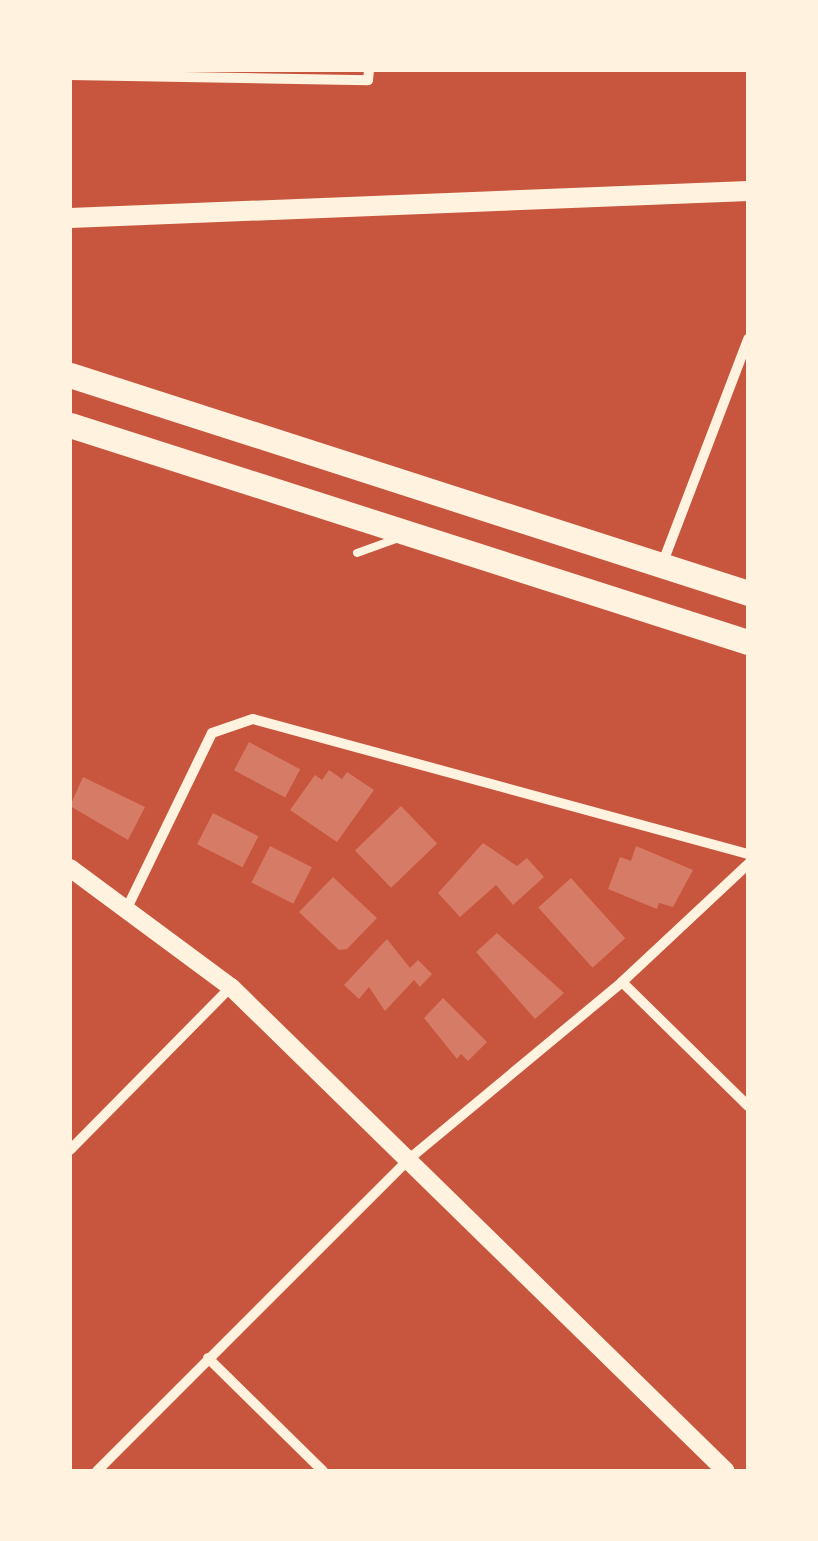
<!DOCTYPE html>
<html>
<head>
<meta charset="utf-8">
<style>
  body { margin:0 }
  #map { position:relative; width:818px; height:1541px; overflow:hidden; background:#c8553d; font-family:"Fira Sans",sans-serif }
  div>[style] { position:absolute }
  .building>* { inset:0; background:#d67c66; transform-origin:0 0 }
  .service>* { height:8px; margin:-4px; padding:0 4px; transform-origin:4px; border-radius:4px; background:#fff3e0 }
  .minor>* { height:10px; margin:-5px; padding:0 5px; transform-origin:5px; border-radius:5px; background:#fff3e0 }
  .tertiary>* { height:18px; margin:-9px; padding:0 9px; transform-origin:9px; border-radius:9px; background:#fff3e0 }
  .secondary>* { height:20px; margin:-10px; padding:0 10px; transform-origin:10px; border-radius:10px; background:#fff3e0 }
  .trunk>* { height:25px; margin:-12.5px; padding:0 12.5px; transform-origin:12.5px; border-radius:12.5px; background:#fff3e0 }
  span { translate:-50% -50%; white-space:nowrap; text-align:center; line-height:1.15; -webkit-text-stroke:8px #fff3e0; paint-order:stroke }
  .frame { position:absolute; inset:0; border:72px solid #fff3e0; pointer-events:none }
</style>
</head>
<body>
<div id="map">
  <div class="building">
    <i style="left:249px;top:742px;width:58px;height:32px;rotate:28deg"></i>
    <i style="clip-path:polygon(329px 770px,342px 779px,347px 772px,374px 790px,337px 842px,290px 810px,315px 775px,322px 780px)"></i>
    <i style="clip-path:polygon(83px 777px,145px 807px,128px 840px,70px 806px)"></i>
    <i style="left:401px;top:806px;width:52px;height:64px;rotate:46deg"></i>
    <i style="left:213px;top:813px;width:51px;height:35px;rotate:27deg"></i>
    <i style="clip-path:polygon(483px 843px,517px 866px,527px 858px,544px 877px,513px 905px,496px 885px,460px 917px,438px 893px)"></i>
    <i style="left:270px;top:846px;width:47px;height:41px;rotate:27deg"></i>
    <i style="clip-path:polygon(636px 846px,693px 870px,673px 907px,659px 903px,657px 909px,608px 889px,620px 857px,631px 861px)"></i>
    <i style="clip-path:polygon(333px 877px,377px 918px,347px 949px,339px 950px,299px 912px)"></i>
    <i style="left:571px;top:878px;width:81px;height:44px;rotate:48deg"></i>
    <i style="clip-path:polygon(497px 933px,564px 993px,535px 1019px,476px 952px)"></i>
    <i style="clip-path:polygon(387px 939px,410px 968px,418px 960px,432px 974px,420px 987px,414px 980px,385px 1011px,369px 987px,359px 999px,344px 985px)"></i>
    <i style="clip-path:polygon(443px 998px,487px 1042px,468px 1061px,461px 1054px,457px 1059px,424px 1018px)"></i>
  </div>
  <div class="service">
    <i style="left:357px;top:553px;width:45px;rotate:-19.7deg"></i>
  </div>
  <div class="minor">
    <i style="left:70px;top:75px;width:298px;rotate:1deg"></i>
    <i style="left:368px;top:80px;width:10px;rotate:-84deg"></i>
    <i style="left:663px;top:562px;width:239px;rotate:-69.1deg"></i>
    <i style="left:128px;top:906px;width:192px;rotate:-64.1deg"></i>
    <i style="left:212px;top:733px;width:43px;rotate:-18.9deg"></i>
    <i style="left:253px;top:719px;width:513px;rotate:15.26deg"></i>
    <i style="left:622px;top:982px;width:177px;rotate:44.5deg"></i>
    <i style="left:70px;top:1150px;width:229px;rotate:-45.4deg"></i>
    <i style="left:208px;top:1358px;width:161px;rotate:44.5deg"></i>
    <i style="left:97px;top:1471px;width:441px;rotate:-45deg"></i>
    <i style="left:409px;top:1159px;width:277px;rotate:-39.7deg"></i>
    <i style="left:622px;top:982px;width:173px;rotate:-43.1deg"></i>
  </div>
  <div class="tertiary">
    <i style="left:70px;top:868px;width:200px;rotate:36.5deg"></i>
    <i style="left:231px;top:987px;width:692px;rotate:44.36deg"></i>
  </div>
  <div class="secondary">
    <i style="left:70px;top:218px;width:679px;rotate:-2.28deg"></i>
  </div>
  <div class="trunk">
    <i style="left:70px;top:375px;width:712px;rotate:17.82deg"></i>
    <i style="left:70px;top:425px;width:712px;rotate:17.75deg"></i>
  </div>
  <div class="frame"></div>
</div>
</body>
</html>
